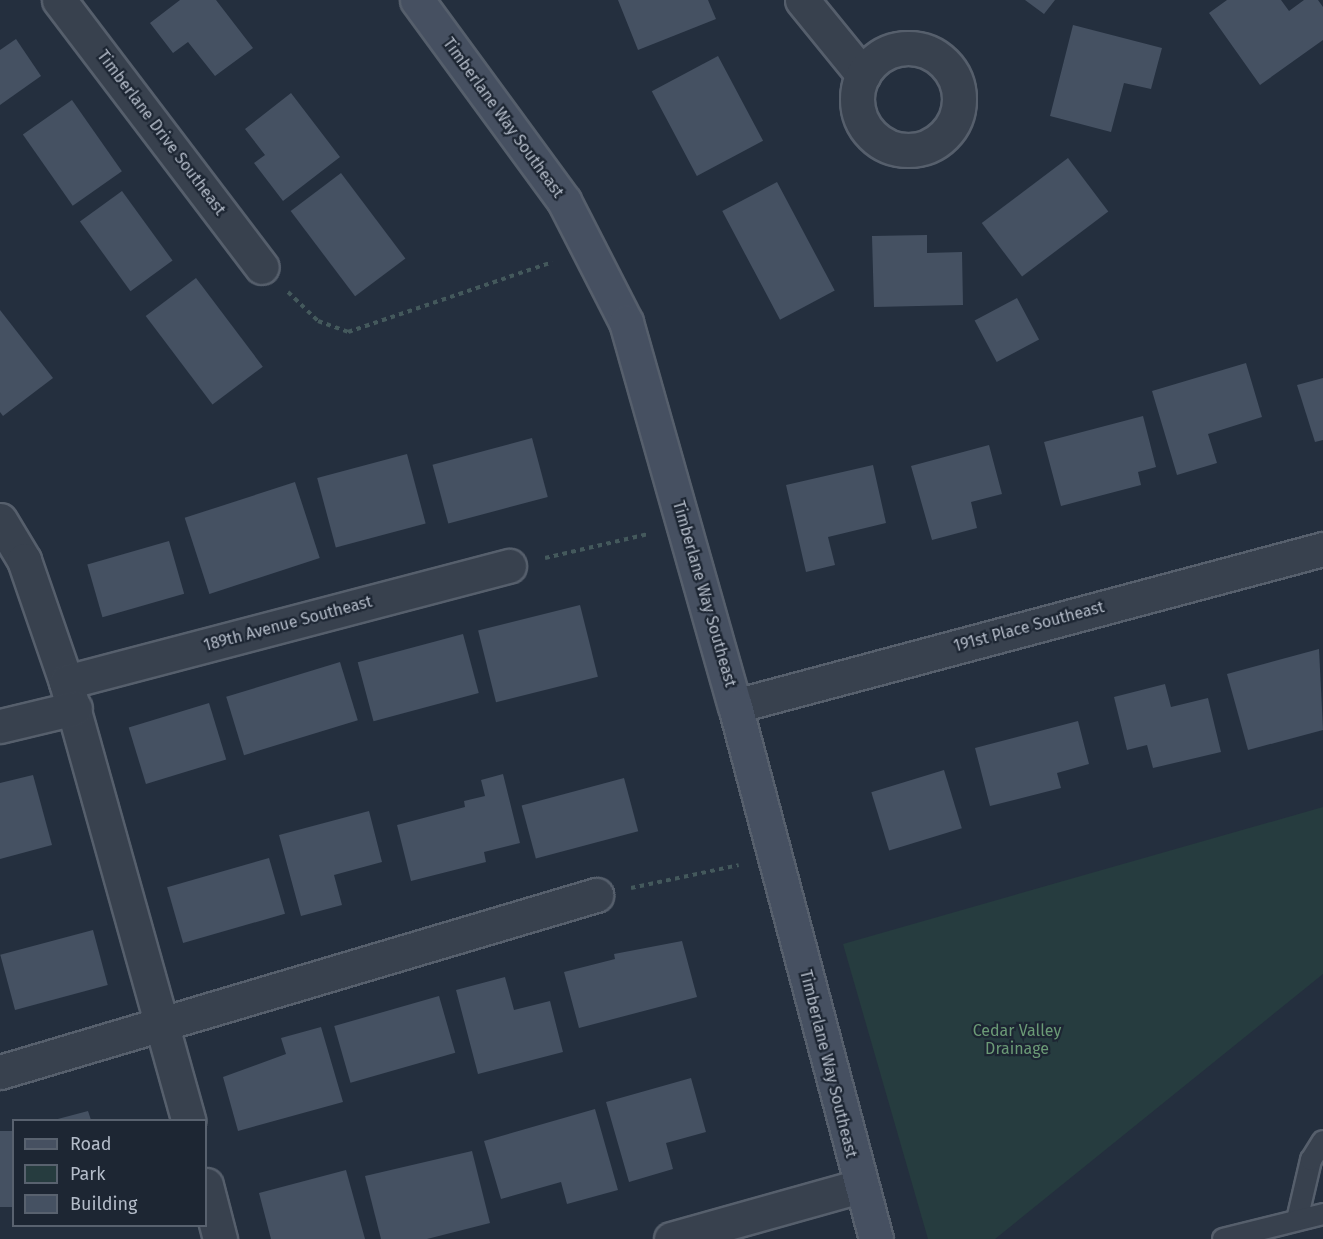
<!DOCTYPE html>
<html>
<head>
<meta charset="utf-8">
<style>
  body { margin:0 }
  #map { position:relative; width:1323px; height:1239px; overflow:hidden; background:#242f3e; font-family:"Fira Sans",sans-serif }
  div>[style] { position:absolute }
  .green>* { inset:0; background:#263c3f }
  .building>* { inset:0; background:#455162; transform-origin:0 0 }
  .path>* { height:4px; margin-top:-2px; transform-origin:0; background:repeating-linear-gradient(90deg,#44595c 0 4.5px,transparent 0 9px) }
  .roads { filter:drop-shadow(2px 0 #565f6c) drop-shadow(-2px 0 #565f6c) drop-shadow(0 2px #565f6c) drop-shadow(0 -2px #565f6c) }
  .lane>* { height:20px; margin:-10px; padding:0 10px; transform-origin:10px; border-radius:10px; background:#38414e }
  .street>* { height:33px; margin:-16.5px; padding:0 16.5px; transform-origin:16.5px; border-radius:16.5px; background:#38414e }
  .street>.ring { margin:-16.5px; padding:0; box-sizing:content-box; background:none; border:33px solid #38414e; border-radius:50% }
  .secondary>* { height:33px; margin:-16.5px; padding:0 16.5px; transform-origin:16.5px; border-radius:16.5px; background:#465061 }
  span { translate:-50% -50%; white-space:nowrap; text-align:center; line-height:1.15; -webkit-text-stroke:4.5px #1d2633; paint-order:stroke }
  .street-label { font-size:16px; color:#b4bcc9 }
  .park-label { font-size:16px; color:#6b9a76 }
  .legend { position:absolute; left:12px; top:1119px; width:195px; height:108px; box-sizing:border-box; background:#1d2633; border:2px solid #59626f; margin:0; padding:8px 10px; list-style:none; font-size:18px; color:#b4bcc9 }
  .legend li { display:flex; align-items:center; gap:12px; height:30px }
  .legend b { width:30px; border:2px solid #59626f }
</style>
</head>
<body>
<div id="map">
  <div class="green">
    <i style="clip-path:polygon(1323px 807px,1323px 974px,995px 1239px,928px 1239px,843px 944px)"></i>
  </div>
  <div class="building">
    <i style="clip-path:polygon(180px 0,216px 0,253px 48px,215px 76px,188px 42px,173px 53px,150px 23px)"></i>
    <i style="clip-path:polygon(618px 0,708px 0,716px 19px,638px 50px)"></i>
    <i style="clip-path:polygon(1025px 0,1055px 0,1044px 14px)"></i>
    <i style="clip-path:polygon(1227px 0,1281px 0,1289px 11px,1304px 0,1318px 0,1323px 7px,1323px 40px,1260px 85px,1209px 13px)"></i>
    <i style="clip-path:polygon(1073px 25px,1162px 48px,1151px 89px,1124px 83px,1111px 132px,1050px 116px)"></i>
    <i style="clip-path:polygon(16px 39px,41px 76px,0 105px,0 50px)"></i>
    <i style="left:718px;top:56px;width:96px;height:75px;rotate:62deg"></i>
    <i style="clip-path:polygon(291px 93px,340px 157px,283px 201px,254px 163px,265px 155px,245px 129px)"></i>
    <i style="left:72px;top:100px;width:87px;height:60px;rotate:55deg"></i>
    <i style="left:1068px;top:158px;width:67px;height:108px;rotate:53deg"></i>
    <i style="left:341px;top:173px;width:107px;height:63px;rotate:53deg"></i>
    <i style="left:777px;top:182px;width:123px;height:62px;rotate:62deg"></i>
    <i style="left:122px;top:191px;width:86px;height:52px;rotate:54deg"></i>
    <i style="clip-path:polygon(927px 235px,927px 253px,962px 252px,963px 305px,874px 307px,872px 236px)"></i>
    <i style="left:196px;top:278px;width:111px;height:63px;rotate:53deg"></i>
    <i style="left:1017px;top:298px;width:47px;height:48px;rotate:62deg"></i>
    <i style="clip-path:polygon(0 310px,53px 378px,3px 416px,0 412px)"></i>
    <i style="clip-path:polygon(1246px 363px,1262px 417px,1208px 434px,1217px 463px,1177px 475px,1152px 391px)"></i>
    <i style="clip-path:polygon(1323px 378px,1323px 440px,1315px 442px,1297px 385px)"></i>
    <i style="clip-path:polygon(1143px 416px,1156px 467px,1138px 472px,1141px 485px,1061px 506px,1044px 442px)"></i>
    <i style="left:532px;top:438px;width:61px;height:103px;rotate:75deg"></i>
    <i style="clip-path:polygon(989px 445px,1002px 494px,971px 502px,977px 528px,932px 540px,911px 466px)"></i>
    <i style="left:407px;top:454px;width:72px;height:93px;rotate:75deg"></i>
    <i style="clip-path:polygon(873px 465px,886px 523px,828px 537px,835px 565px,806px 572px,786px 485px)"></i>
    <i style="left:295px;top:482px;width:80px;height:116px;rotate:72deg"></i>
    <i style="left:169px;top:541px;width:55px;height:85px;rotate:74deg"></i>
    <i style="left:580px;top:605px;width:74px;height:105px;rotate:76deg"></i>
    <i style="left:463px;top:634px;width:61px;height:109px;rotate:75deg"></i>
    <i style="clip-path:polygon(1319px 649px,1323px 730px,1248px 750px,1227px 674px)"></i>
    <i style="left:340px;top:662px;width:61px;height:119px;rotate:73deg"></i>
    <i style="clip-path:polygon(1165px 684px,1171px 707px,1208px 698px,1221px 752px,1153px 768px,1147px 745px,1127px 750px,1114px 697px)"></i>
    <i style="left:209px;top:703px;width:59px;height:84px;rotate:73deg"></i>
    <i style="clip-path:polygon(1078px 721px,1089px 764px,1057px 773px,1061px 788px,990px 806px,975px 748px)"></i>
    <i style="left:944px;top:770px;width:61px;height:76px;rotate:73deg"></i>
    <i style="clip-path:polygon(503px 774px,520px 843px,484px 852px,486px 862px,411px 881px,397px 825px,465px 807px,464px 801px,485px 796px,481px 780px)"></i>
    <i style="clip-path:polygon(33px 775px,52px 845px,0 859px,0 783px)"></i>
    <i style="left:624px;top:778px;width:55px;height:106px;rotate:75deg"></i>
    <i style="clip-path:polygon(369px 811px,382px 862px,334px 875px,342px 905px,301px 916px,279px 835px)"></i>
    <i style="left:269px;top:858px;width:58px;height:106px;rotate:74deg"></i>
    <i style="left:93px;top:930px;width:57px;height:96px;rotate:75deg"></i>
    <i style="clip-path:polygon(682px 941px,697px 997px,579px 1028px,564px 972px,615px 959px,614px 954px)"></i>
    <i style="clip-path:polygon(505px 977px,514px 1010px,550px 1001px,563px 1052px,478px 1074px,456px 990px)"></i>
    <i style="left:439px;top:996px;width:59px;height:109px;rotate:74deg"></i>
    <i style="clip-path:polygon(321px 1027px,343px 1102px,238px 1131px,223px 1077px,286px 1054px,281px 1038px)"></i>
    <i style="clip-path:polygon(691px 1078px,706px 1132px,666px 1143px,673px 1169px,629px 1182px,606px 1102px)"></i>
    <i style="clip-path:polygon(595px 1109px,618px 1190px,567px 1204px,561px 1182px,501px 1199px,484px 1141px)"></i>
    <i style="clip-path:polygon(88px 1111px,91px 1120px,54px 1120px)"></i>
    <i style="left:14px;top:1131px;width:76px;height:14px;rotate:90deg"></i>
    <i style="clip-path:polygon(472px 1151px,490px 1223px,427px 1239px,381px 1239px,365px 1176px)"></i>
    <i style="clip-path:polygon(346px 1170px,365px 1239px,271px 1239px,259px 1193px)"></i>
  </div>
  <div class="path">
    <i style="left:288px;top:292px;width:42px;rotate:44deg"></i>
    <i style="left:318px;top:321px;width:32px;rotate:20deg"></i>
    <i style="left:348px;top:332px;width:216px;rotate:-18.9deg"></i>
    <i style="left:545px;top:558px;width:106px;rotate:-13.1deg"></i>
    <i style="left:631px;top:888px;width:110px;rotate:-12deg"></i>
  </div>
  <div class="roads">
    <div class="lane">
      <i style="left:1297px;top:1220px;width:62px;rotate:-76.9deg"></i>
      <i style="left:1311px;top:1160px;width:22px;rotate:-58deg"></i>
      <i style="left:1223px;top:1239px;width:103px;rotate:-14deg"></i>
    </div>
    <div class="street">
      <i style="left:59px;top:0;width:335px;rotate:52.8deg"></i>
      <i style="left:802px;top:0;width:97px;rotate:50.9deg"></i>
      <i class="ring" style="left:857px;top:48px;width:69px;height:69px"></i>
      <i style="left:0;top:520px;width:47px;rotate:59deg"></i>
      <i style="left:24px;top:560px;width:129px;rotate:71deg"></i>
      <i style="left:66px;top:682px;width:455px;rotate:74.4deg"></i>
      <i style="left:66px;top:682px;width:458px;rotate:-14.7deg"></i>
      <i style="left:735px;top:706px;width:609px;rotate:-14.95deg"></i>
      <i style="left:0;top:726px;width:77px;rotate:-13.5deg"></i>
      <i style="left:0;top:1072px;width:622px;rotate:-16.54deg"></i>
      <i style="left:206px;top:1185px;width:56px;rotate:75.5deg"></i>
      <i style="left:671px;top:1239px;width:195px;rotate:-15.7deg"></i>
    </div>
    <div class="secondary">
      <i style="left:417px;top:0;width:249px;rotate:53.8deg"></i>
      <i style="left:564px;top:201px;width:136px;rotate:62.9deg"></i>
      <i style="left:626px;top:322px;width:399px;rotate:74.2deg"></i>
      <i style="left:735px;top:706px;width:551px;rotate:75.18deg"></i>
    </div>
  </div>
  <div class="street-label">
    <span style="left:503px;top:118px;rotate:54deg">Timberlane Way Southeast</span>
    <span style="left:161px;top:133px;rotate:53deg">Timberlane Drive Southeast</span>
    <span style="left:704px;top:594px;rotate:74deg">Timberlane Way Southeast</span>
    <span style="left:288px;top:624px;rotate:-15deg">189th Avenue Southeast</span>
    <span style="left:1029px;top:627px;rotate:-15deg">191st Place Southeast</span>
    <span style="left:828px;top:1064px;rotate:76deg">Timberlane Way Southeast</span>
  </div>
  <div class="park-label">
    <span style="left:1017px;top:1040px">Cedar Valley<br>Drainage</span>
  </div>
  <ul class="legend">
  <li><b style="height:8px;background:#465061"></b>Road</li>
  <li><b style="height:16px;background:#263c3f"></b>Park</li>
  <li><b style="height:16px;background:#455162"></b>Building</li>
  </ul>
</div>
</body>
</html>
